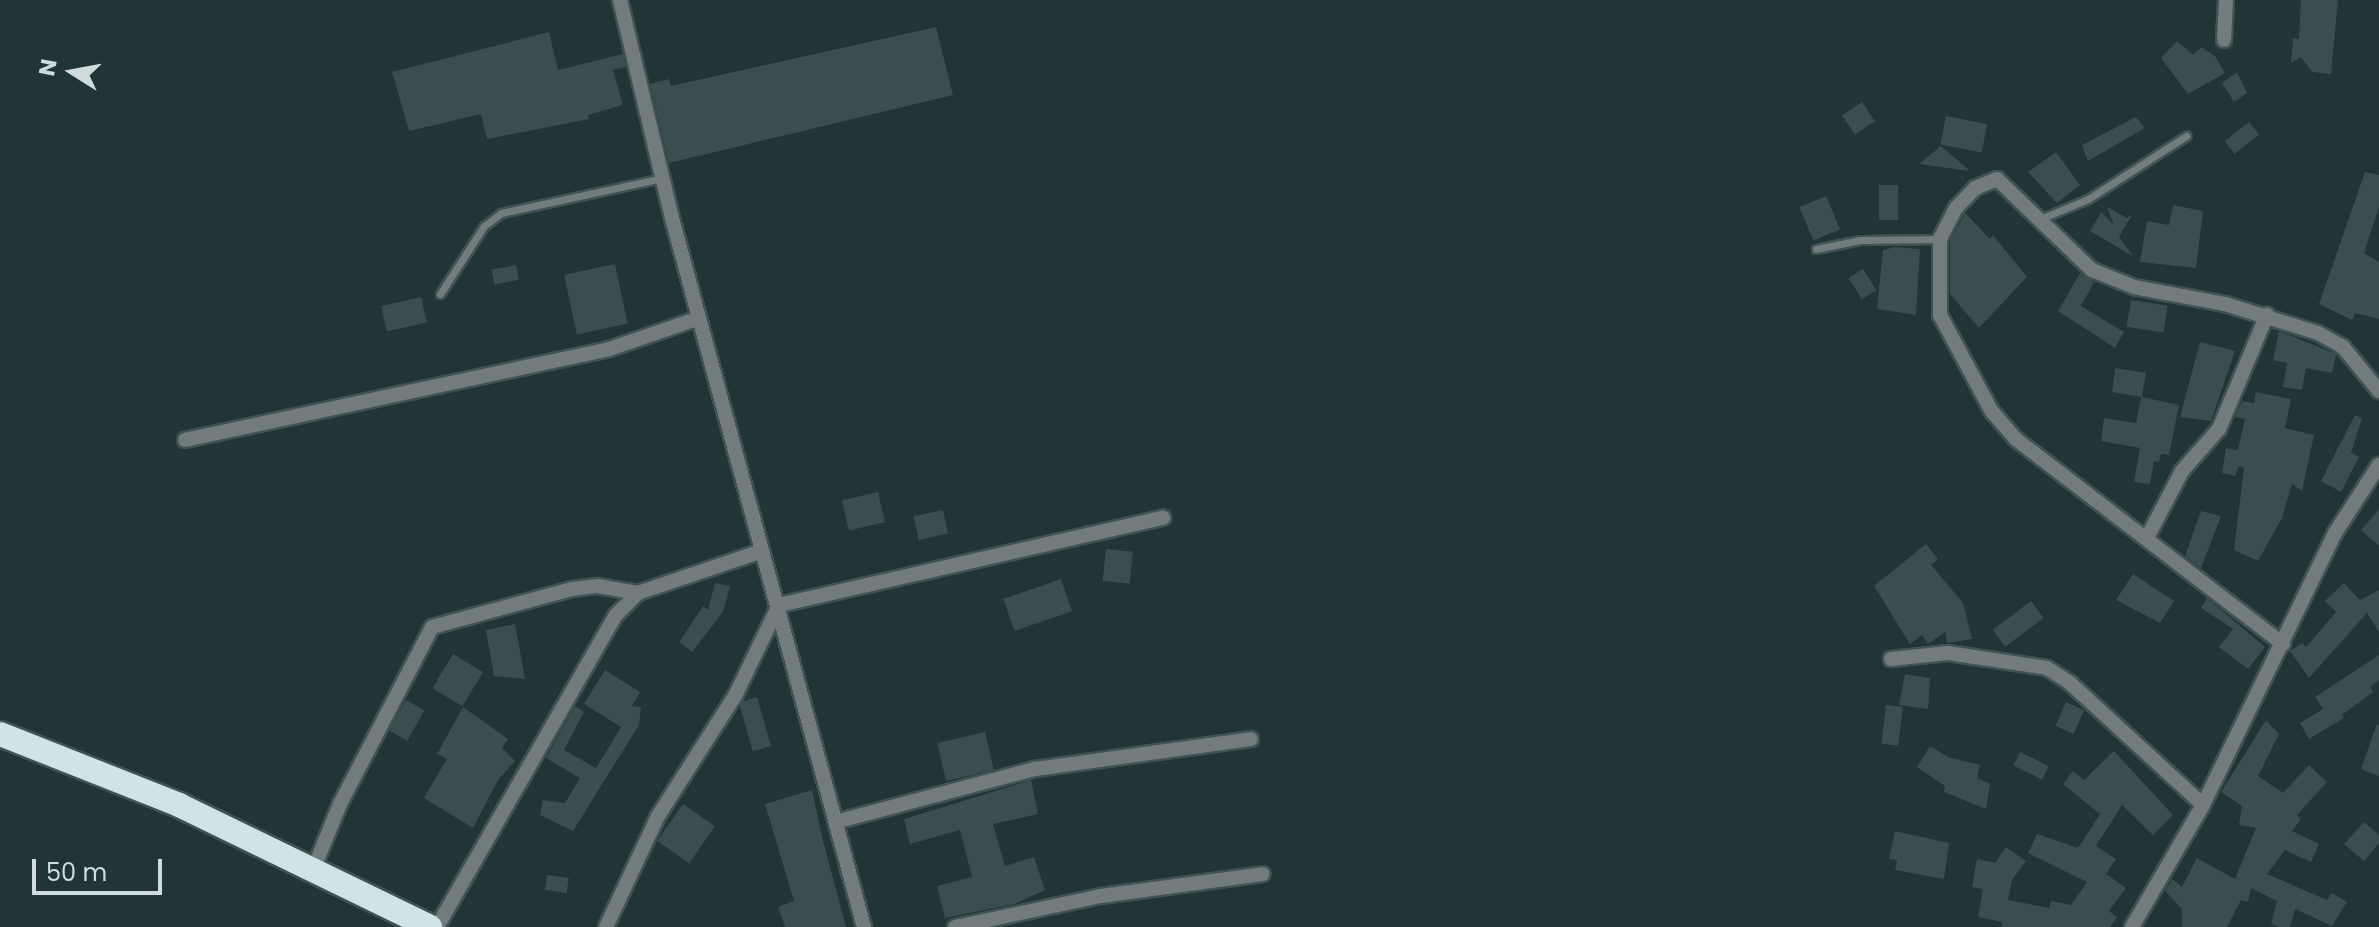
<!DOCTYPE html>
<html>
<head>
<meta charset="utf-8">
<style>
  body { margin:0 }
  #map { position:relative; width:2379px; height:927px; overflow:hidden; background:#213436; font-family:Poppins,sans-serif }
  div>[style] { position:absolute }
  .building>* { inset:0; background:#3a4d4f; transform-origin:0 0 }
  .roads { filter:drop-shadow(2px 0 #405254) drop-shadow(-2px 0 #405254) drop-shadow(0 2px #405254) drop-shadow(0 -2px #405254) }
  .lane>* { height:7px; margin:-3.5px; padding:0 3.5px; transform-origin:3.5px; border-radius:3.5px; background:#737c7d }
  .street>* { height:14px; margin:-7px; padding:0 7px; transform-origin:7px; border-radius:7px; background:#737c7d }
  .highway>* { height:24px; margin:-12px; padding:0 12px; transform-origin:12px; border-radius:12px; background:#cee5e7 }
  span { translate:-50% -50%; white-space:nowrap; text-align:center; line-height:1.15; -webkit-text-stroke:7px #213436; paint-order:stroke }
  .north { position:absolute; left:32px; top:32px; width:80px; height:80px; -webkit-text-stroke:6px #213436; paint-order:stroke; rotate:281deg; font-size:22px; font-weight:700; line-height:32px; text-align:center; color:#d0dbdd }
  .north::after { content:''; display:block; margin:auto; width:28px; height:36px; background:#d0dbdd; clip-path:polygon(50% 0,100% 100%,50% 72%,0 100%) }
  .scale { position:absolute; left:32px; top:859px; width:130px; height:36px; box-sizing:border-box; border:4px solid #d0dbdd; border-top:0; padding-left:10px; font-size:24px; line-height:28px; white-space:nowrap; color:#d0dbdd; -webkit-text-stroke:6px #213436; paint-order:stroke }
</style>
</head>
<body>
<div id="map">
  <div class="building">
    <i style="clip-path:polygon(2301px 0,2338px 0,2331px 74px,2312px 72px,2301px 57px,2291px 63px,2293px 38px,2299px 39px)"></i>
    <i style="clip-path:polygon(936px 27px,953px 95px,669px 163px,650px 84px,669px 79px,671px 86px)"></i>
    <i style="clip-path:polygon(549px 32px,558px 70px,623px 54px,626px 67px,613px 70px,623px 105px,588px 115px,589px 119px,487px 139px,481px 114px,409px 131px,392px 72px)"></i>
    <i style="clip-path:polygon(2177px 41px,2193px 55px,2201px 47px,2215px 56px,2225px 73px,2188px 94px,2161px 58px)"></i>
    <i style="clip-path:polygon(2237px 72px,2247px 93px,2234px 102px,2222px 83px)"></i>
    <i style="left:1862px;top:102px;width:23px;height:24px;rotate:56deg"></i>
    <i style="left:1946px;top:116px;width:42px;height:29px;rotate:11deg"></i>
    <i style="clip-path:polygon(2136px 117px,2145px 128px,2088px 161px,2082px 145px)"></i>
    <i style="left:2249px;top:122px;width:16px;height:31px;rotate:52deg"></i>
    <i style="clip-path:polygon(1941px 146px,1970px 171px,1919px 164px)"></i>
    <i style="clip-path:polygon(2056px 152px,2080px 185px,2057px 203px,2028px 172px)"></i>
    <i style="clip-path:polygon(2365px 172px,2379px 175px,2379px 207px,2364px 253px,2379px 262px,2379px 319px,2355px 313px,2352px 320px,2319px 304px)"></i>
    <i style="left:1879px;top:185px;width:19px;height:35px"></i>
    <i style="left:1826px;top:196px;width:36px;height:29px;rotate:67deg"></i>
    <i style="clip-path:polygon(2173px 205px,2203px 211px,2196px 268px,2140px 262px,2147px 221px,2169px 225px)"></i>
    <i style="clip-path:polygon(2107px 207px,2127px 218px,2132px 215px,2119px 237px,2133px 256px,2090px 231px,2101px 212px,2114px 225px)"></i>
    <i style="clip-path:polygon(1965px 213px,1990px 239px,1993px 235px,2027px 277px,1979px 328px,1950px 294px,1950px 241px)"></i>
    <i style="clip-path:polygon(1895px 247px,1920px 249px,1916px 315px,1877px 309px,1883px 250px)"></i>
    <i style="left:615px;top:264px;width:61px;height:52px;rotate:78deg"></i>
    <i style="left:516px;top:265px;width:15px;height:25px;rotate:79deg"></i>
    <i style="left:1863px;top:269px;width:25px;height:17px;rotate:58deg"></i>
    <i style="clip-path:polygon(2080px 273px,2094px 282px,2081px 306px,2124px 332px,2115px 348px,2058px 311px)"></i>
    <i style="left:421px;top:297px;width:26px;height:41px;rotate:77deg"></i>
    <i style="left:2131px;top:300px;width:37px;height:27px;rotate:9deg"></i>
    <i style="clip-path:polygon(2279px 331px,2336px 354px,2332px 373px,2306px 368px,2302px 390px,2283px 387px,2287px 363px,2273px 360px)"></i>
    <i style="clip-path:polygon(2200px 342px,2235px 351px,2211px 421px,2180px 417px)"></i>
    <i style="clip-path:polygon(2115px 368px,2146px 373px,2142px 397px,2179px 405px,2169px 455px,2161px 454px,2159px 462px,2154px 461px,2150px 484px,2134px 482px,2140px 448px,2101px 441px,2104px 418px,2136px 423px,2141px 397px,2112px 392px)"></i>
    <i style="clip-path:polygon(2256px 392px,2291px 399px,2285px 428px,2314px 435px,2302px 491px,2292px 484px,2282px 518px,2258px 561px,2234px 550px,2244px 468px,2239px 466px,2235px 476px,2222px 473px,2226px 448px,2238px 450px,2245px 419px,2235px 417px,2242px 401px,2254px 403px)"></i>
    <i style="clip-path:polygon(2355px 415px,2362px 418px,2351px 453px,2359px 457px,2341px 492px,2321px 481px)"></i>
    <i style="left:878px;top:492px;width:31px;height:37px;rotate:77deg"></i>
    <i style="clip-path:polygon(2379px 509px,2379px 546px,2361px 530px)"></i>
    <i style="left:943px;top:510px;width:24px;height:30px;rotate:78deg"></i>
    <i style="clip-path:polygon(2201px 511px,2221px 516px,2201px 568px,2185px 556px)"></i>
    <i style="clip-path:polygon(1926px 544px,1938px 559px,1931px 565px,1963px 603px,1972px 639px,1947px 643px,1945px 632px,1928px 644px,1922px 635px,1910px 644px,1874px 586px)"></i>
    <i style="left:1106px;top:549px;width:27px;height:32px;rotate:6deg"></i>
    <i style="clip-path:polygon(2133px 574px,2174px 601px,2160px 623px,2116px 600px)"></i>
    <i style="left:1061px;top:579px;width:34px;height:61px;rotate:71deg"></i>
    <i style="clip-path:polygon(715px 583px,730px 586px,723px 612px,692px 652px,679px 642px,703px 606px,708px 610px)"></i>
    <i style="clip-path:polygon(2344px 583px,2360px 600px,2379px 590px,2379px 632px,2367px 613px,2309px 678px,2290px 651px,2302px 643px,2306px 647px,2336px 612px,2325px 601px)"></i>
    <i style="clip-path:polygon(2207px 598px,2265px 647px,2248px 669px,2219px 647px,2233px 629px,2201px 608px)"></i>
    <i style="left:2031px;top:601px;width:21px;height:48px;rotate:53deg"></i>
    <i style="clip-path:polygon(515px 624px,525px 679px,494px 676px,486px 630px)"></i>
    <i style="left:453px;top:654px;width:35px;height:40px;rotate:31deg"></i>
    <i style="clip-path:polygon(2379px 655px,2379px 680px,2370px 687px,2373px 692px,2342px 715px,2344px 718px,2309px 739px,2300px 723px,2323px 709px,2315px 697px)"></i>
    <i style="clip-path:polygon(605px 670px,640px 692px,632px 706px,641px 707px,639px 725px,573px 831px,540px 815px,543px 800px,565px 803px,580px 778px,546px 758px,575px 706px,584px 712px,564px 750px,596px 768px,621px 727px,584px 704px)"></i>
    <i style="clip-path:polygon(1905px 674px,1930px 678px,1928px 709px,1899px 705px)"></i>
    <i style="left:757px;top:697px;width:51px;height:19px;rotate:74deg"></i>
    <i style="left:406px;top:700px;width:21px;height:35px;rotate:29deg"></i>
    <i style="left:2066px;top:702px;width:20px;height:26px;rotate:24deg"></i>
    <i style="left:1886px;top:705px;width:17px;height:39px;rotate:7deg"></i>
    <i style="clip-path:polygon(463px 707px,508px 739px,502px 748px,515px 761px,498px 780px,473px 828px,424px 798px,447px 759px,437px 754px)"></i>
    <i style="clip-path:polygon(2266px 720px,2279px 734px,2258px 776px,2283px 793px,2309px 765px,2327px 782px,2297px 815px,2301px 819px,2292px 831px,2319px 844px,2311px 862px,2285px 850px,2267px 874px,2327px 900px,2332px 893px,2347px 902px,2332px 926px,2295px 909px,2290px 927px,2279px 927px,2271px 924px,2277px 901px,2251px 888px,2248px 902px,2241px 900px,2227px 927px,2182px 927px,2182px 909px,2165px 891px,2168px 886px,2172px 879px,2182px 887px,2197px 858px,2235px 879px,2256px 828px,2239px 825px,2242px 806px,2221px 792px)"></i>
    <i style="clip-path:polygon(2377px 724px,2379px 725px,2379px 776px,2361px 769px)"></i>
    <i style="left:985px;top:732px;width:39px;height:49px;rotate:77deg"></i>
    <i style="clip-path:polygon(1930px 746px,1948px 757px,1980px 765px,1977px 778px,1990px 784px,1986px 809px,1944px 792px,1945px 786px,1917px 767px)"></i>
    <i style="clip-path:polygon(2114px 751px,2173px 815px,2153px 835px,2122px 805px,2096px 846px,2116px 859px,2106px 874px,2126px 888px,2109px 911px,2117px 917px,2110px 927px,2002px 927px,2002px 922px,1978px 917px,1983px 889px,1972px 887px,1977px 859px,1995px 863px,2006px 847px,2026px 861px,2012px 880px,2008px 900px,2049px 908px,2051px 901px,2071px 905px,2087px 882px,2028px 853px,2037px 834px,2078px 848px,2100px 814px,2063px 784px,2073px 771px,2084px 780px)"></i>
    <i style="left:2020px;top:752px;width:32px;height:15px;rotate:26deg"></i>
    <i style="clip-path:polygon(1031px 780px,1038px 814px,993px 824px,1005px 866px,1034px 857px,1045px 890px,1015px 904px,945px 918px,937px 886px,972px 877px,960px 830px,910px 844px,904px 819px)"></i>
    <i style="clip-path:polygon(812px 790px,823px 841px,846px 927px,785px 927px,778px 907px,794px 901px,765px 804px)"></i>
    <i style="left:683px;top:804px;width:39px;height:45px;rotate:35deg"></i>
    <i style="clip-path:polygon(2364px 822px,2379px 835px,2379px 843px,2364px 861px,2344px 844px)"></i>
    <i style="clip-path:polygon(1895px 831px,1949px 843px,1944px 879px,1895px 870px,1897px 860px,1889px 859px)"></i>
    <i style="left:547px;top:875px;width:22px;height:15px;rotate:8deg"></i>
  </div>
  <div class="roads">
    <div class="lane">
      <i style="left:2040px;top:219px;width:52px;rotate:-22.6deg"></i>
      <i style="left:2088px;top:199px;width:117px;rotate:-32.7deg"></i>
      <i style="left:1816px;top:249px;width:45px;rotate:-11.6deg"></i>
      <i style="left:1860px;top:240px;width:80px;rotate:-0.7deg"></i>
      <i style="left:440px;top:294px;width:81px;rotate:-57.1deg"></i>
      <i style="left:484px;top:226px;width:21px;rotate:-37deg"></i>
      <i style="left:501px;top:213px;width:166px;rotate:-12.2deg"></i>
    </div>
    <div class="street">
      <i style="left:620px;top:0;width:224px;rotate:76.6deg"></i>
      <i style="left:672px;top:218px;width:735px;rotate:74.85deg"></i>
      <i style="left:2224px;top:40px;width:40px;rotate:-87.1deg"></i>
      <i style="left:185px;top:440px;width:434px;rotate:-12.1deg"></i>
      <i style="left:609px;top:349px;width:95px;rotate:-19deg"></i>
      <i style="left:2148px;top:536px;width:73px;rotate:-62.4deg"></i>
      <i style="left:2182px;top:471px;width:56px;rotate:-48.6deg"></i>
      <i style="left:2219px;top:429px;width:124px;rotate:-67.2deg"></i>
      <i style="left:2283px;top:644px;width:338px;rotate:-142.5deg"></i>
      <i style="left:2015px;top:438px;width:35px;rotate:-131deg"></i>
      <i style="left:1992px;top:412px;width:110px;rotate:-118.2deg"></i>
      <i style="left:1940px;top:315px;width:76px;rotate:-90deg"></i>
      <i style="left:1940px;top:239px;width:35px;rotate:-63deg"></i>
      <i style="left:1956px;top:208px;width:28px;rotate:-46deg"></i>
      <i style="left:1975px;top:188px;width:24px;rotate:-22deg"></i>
      <i style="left:1997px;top:179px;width:132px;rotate:43.8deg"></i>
      <i style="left:2092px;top:270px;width:45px;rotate:22deg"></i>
      <i style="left:2134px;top:287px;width:93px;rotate:10.6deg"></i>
      <i style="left:2225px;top:304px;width:97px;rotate:17.3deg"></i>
      <i style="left:2318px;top:333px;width:29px;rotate:29deg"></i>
      <i style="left:2343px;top:347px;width:57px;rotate:50.7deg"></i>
      <i style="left:1891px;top:659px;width:57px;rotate:-6deg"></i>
      <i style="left:1948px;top:653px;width:100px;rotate:8.6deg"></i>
      <i style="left:2047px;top:668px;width:27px;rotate:33deg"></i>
      <i style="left:2070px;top:683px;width:180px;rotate:42.5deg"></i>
      <i style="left:839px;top:821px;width:203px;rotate:-14.9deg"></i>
      <i style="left:1035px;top:769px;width:218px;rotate:-7.9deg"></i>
      <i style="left:314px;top:868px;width:69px;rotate:-67.9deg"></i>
      <i style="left:340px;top:804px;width:199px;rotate:-62.5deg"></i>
      <i style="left:432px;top:627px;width:145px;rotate:-15.2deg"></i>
      <i style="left:572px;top:589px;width:26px;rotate:-7deg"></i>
      <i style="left:598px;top:586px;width:41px;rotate:9.9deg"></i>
      <i style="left:437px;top:927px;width:360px;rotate:-60.2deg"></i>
      <i style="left:616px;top:615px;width:31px;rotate:-45deg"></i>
      <i style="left:638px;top:593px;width:131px;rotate:-18.7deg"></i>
      <i style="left:606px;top:927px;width:123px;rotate:-64.9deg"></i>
      <i style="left:658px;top:816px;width:145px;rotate:-57.4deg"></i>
      <i style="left:736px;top:694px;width:99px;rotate:-64.2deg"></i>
      <i style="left:779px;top:605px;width:394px;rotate:-12.8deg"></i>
      <i style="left:955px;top:927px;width:149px;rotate:-12deg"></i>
      <i style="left:1101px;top:896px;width:163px;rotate:-7.7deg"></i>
      <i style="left:2132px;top:927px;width:141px;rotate:-59.8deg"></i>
      <i style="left:2203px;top:805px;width:302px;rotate:-64.1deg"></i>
      <i style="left:2335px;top:533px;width:81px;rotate:-57.1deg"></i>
    </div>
    <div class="highway">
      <i style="left:0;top:734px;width:193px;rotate:21.6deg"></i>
      <i style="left:179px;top:805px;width:279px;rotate:25.9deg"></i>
    </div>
  </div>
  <div class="north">N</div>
  <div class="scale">50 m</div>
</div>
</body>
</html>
